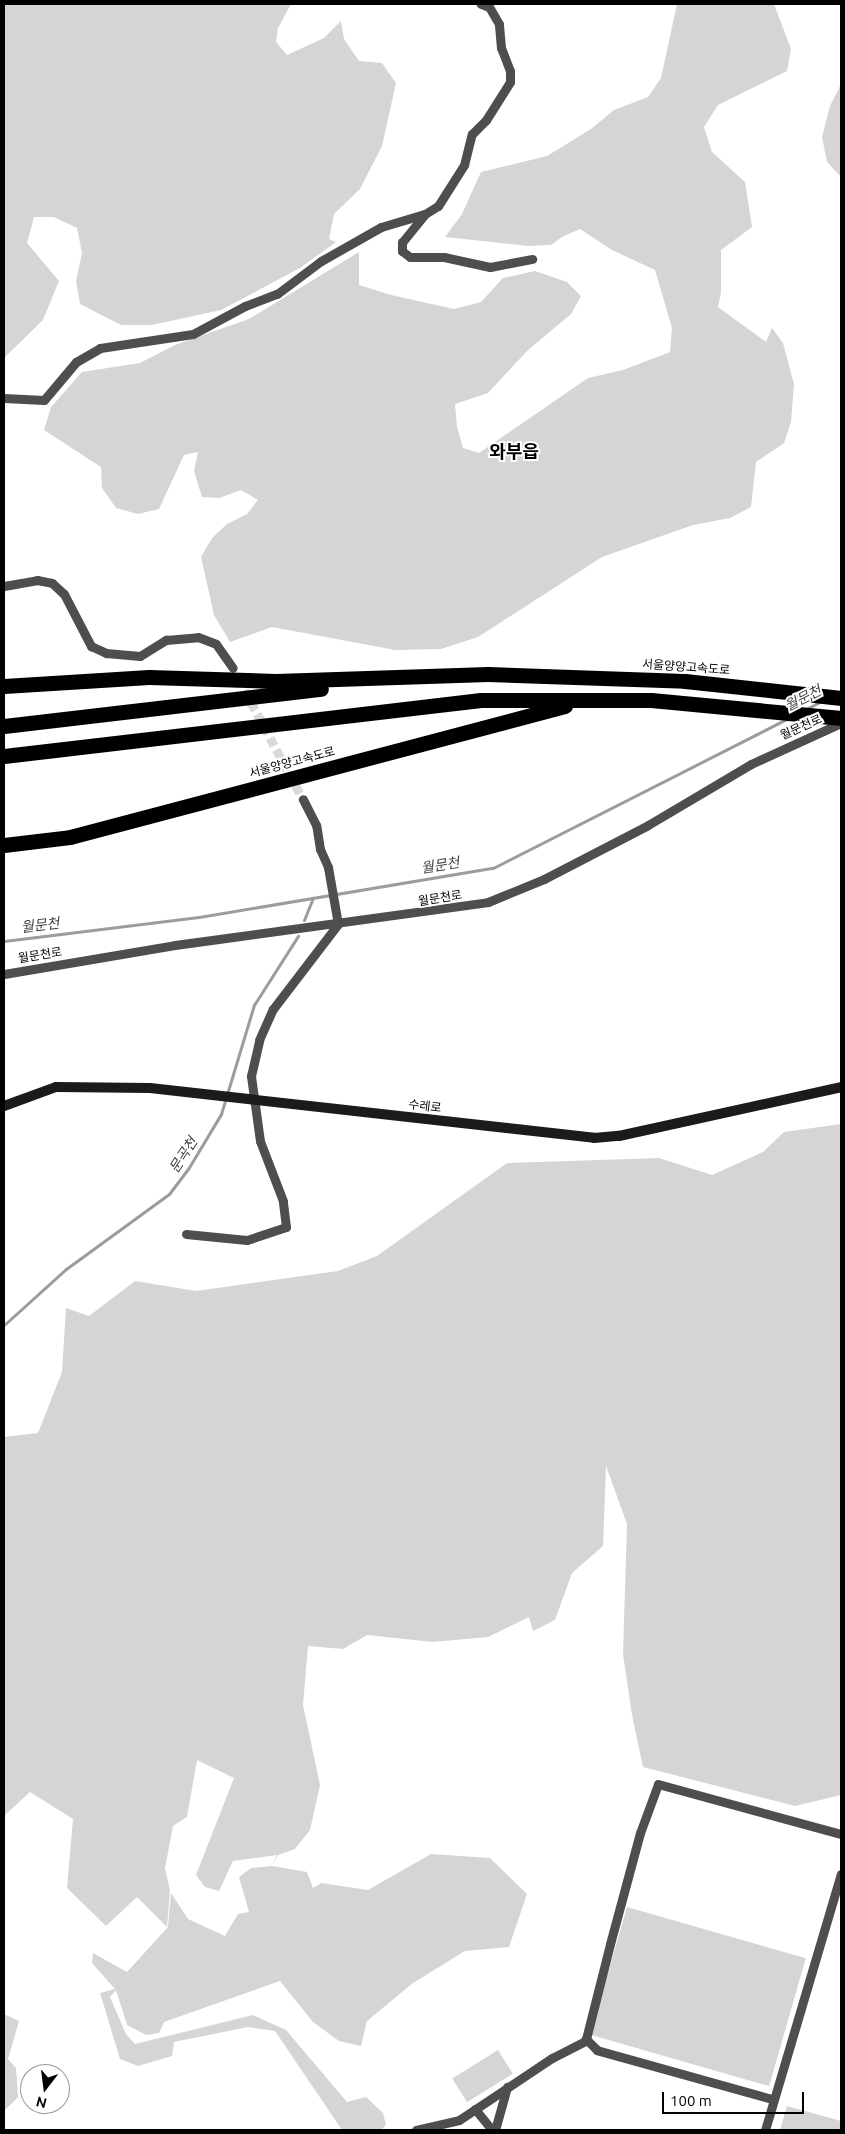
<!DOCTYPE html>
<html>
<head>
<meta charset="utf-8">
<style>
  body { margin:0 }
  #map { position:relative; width:845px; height:2134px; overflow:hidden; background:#fff; font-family:Ubuntu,"Noto Sans KR",sans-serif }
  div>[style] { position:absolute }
  .green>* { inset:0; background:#d5d5d5; transform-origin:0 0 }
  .stream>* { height:3px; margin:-1.5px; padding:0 1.5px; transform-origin:1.5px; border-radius:1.5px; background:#9c9c9c }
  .street-tunnel>* { height:9px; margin-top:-4.5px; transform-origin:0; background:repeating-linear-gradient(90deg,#d9d9d9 0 9px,transparent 0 13.5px) }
  .street>* { height:9px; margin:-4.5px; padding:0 4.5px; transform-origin:4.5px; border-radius:4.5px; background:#4e4e4e }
  .secondary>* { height:10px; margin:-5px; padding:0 5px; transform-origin:5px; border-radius:5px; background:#1b1b1b }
  .highway>* { height:15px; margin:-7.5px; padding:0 7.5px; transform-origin:7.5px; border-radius:7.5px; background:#000 }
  span { translate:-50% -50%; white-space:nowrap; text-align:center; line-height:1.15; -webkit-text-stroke:4px #fff; paint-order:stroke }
  .street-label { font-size:12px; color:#000 }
  .water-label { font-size:14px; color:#3d3d3d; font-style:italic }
  .district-label { font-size:18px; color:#000; font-weight:700 }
  .frame { position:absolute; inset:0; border:5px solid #000; pointer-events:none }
  .north { position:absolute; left:20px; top:2064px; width:50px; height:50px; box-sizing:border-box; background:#fff; border:1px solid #999; border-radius:50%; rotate:195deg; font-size:14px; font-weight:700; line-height:20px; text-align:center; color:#000 }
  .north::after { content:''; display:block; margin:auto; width:18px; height:22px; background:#000; clip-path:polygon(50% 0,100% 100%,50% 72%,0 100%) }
  .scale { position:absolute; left:662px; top:2092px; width:142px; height:22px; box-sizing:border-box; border:2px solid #000; border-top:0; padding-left:6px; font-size:15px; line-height:18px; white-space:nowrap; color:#000; -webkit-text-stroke:4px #fff; paint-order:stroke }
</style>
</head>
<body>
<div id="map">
  <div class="green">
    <i style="clip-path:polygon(4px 4px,291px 4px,278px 28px,276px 42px,287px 55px,324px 38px,341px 21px,344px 39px,359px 61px,382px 63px,396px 83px,382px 146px,360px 189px,334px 214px,329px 239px,336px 242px,300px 268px,221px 310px,152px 325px,121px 325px,80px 304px,76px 281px,82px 253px,77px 228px,54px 217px,34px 217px,27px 243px,59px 281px,43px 320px,4px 358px)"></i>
    <i style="clip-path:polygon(677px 4px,774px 4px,791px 49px,787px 71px,718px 105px,704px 127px,712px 152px,745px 182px,752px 227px,721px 250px,721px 293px,718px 307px,766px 342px,772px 328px,783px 343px,794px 384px,791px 422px,784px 443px,756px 462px,751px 507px,730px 518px,693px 525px,602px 557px,478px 637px,441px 649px,395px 650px,272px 627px,230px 642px,214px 615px,201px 557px,212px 538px,227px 524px,247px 514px,258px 500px,241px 490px,219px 498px,202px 497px,194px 471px,198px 452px,184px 455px,159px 509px,138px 514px,116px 508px,102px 488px,101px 467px,44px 430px,51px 407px,82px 372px,140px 363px,175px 345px,249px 319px,359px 252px,359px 285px,391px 295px,454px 309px,481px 302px,503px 278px,535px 271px,567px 282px,581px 296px,571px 314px,528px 350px,488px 393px,455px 404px,457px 427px,463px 448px,479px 453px,588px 378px,623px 370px,670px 352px,672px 328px,655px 270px,612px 250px,580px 229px,562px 237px,551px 245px,528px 246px,445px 237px,462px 214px,481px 172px,547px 156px,591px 129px,614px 110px,648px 97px,661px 78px)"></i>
    <i style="clip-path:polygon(841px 84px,841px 177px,827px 162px,822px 137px,830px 106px)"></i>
    <i style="clip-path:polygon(841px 1124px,841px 1795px,795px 1806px,643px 1767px,632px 1715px,623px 1654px,627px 1524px,606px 1466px,603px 1546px,572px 1573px,555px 1620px,533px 1631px,529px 1617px,488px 1637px,433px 1642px,367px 1635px,343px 1649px,308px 1646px,303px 1705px,320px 1785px,310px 1830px,295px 1849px,278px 1855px,272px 1866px,307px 1872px,313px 1888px,321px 1883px,368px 1890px,431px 1854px,490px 1858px,527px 1894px,509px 1947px,465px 1951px,413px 1983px,367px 2021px,361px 2046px,339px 2041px,313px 2022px,280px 1981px,164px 2022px,159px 2033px,146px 2035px,127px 2025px,116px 1990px,110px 1997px,126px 2034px,135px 2044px,253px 2015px,286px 2030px,347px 2102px,366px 2097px,383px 2113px,386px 2125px,381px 2130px,342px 2130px,275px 2031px,248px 2027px,174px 2042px,172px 2056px,138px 2066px,120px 2059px,100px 1993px,115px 1989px,92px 1963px,93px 1953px,127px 1972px,168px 1927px,171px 1893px,188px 1919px,225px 1936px,238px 1914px,249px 1912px,239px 1877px,251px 1868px,272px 1866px,277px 1855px,233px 1861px,219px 1891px,205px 1887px,196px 1875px,234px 1778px,197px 1760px,187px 1817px,173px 1826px,165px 1868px,170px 1891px,167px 1927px,137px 1897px,106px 1926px,67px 1888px,73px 1819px,30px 1792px,4px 1816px,4px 1437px,38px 1433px,62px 1372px,66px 1308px,89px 1316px,135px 1281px,196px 1291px,338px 1271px,377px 1256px,507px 1163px,659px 1158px,712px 1175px,763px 1152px,784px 1132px)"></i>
    <i style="left:627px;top:1907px;width:186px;height:133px;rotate:16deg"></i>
    <i style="clip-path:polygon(4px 2014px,19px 2021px,8px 2059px,16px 2068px,18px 2097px,4px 2111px)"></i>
    <i style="left:498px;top:2050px;width:28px;height:54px;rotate:58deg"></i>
    <i style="clip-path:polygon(787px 2106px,841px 2121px,841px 2130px,780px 2130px)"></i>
  </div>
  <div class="stream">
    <i style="left:806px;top:709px;width:16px;rotate:-27deg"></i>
    <i style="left:304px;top:920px;width:24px;rotate:-68deg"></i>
    <i style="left:4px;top:941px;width:196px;rotate:-7deg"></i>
    <i style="left:199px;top:917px;width:298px;rotate:-9.5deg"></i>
    <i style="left:493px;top:868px;width:330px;rotate:-26.9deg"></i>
    <i style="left:4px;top:1325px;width:84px;rotate:-42.1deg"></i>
    <i style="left:66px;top:1269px;width:127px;rotate:-36.1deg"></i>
    <i style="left:169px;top:1194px;width:31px;rotate:-53deg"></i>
    <i style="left:188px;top:1169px;width:64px;rotate:-59deg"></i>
    <i style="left:221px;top:1114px;width:114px;rotate:-73.2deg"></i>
    <i style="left:254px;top:1005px;width:82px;rotate:-57.5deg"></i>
  </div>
  <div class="street-tunnel">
    <i style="left:238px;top:678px;width:137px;rotate:61.8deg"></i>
  </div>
  <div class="street">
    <i style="left:425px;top:214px;width:36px;rotate:129deg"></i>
    <i style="left:402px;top:242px;width:9px;rotate:90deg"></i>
    <i style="left:402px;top:251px;width:10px;rotate:37deg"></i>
    <i style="left:410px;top:257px;width:34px"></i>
    <i style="left:444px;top:257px;width:47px;rotate:12.3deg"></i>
    <i style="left:490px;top:267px;width:43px;rotate:-10.8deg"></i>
    <i style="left:4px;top:398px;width:40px;rotate:2.9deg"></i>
    <i style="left:44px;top:400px;width:50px;rotate:-49.9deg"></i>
    <i style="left:76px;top:362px;width:28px;rotate:-30deg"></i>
    <i style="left:100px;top:348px;width:94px;rotate:-8.6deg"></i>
    <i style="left:193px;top:334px;width:59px;rotate:-28.3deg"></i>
    <i style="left:245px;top:306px;width:34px;rotate:-21deg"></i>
    <i style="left:277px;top:294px;width:55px;rotate:-36.9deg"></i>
    <i style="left:321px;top:261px;width:69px;rotate:-29.5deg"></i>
    <i style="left:381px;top:227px;width:46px;rotate:-16.5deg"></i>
    <i style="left:425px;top:214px;width:15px;rotate:-32deg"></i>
    <i style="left:438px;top:206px;width:49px;rotate:-57.6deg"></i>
    <i style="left:464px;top:165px;width:32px;rotate:-76deg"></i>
    <i style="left:472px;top:134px;width:20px;rotate:-45deg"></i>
    <i style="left:486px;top:120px;width:45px;rotate:-57.7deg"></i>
    <i style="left:510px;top:82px;width:11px;rotate:-90deg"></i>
    <i style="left:510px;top:71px;width:25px;rotate:-111deg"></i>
    <i style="left:501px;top:48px;width:24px;rotate:-95deg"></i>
    <i style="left:499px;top:24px;width:20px;rotate:-120deg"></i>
    <i style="left:489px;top:7px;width:9px;rotate:-159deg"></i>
    <i style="left:4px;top:586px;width:34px;rotate:-10deg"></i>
    <i style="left:37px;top:580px;width:15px;rotate:11deg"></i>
    <i style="left:52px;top:583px;width:16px;rotate:43deg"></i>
    <i style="left:64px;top:594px;width:59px;rotate:62.6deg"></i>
    <i style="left:91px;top:646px;width:17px;rotate:25deg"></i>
    <i style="left:106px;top:653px;width:34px;rotate:5deg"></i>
    <i style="left:140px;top:656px;width:31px;rotate:-32deg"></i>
    <i style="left:166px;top:640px;width:32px;rotate:-5deg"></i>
    <i style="left:198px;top:637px;width:19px;rotate:21deg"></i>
    <i style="left:216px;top:644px;width:29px;rotate:55deg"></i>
    <i style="left:4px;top:974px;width:173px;rotate:-9.6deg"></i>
    <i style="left:175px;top:945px;width:316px;rotate:-7.8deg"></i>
    <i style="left:488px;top:902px;width:61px;rotate:-22.3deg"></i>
    <i style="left:544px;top:879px;width:117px;rotate:-27.4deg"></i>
    <i style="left:648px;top:825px;width:120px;rotate:-30.6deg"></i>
    <i style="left:751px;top:764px;width:99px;rotate:-24.5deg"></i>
    <i style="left:186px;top:1234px;width:61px;rotate:5.6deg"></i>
    <i style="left:247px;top:1240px;width:41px;rotate:-18.4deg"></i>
    <i style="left:286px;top:1227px;width:26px;rotate:-97deg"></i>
    <i style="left:283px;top:1201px;width:64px;rotate:-111deg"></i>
    <i style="left:260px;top:1141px;width:66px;rotate:-97.9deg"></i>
    <i style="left:251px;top:1076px;width:37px;rotate:-77deg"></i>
    <i style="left:259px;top:1040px;width:34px;rotate:-66deg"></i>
    <i style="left:273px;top:1009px;width:107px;rotate:-52.6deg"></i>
    <i style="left:338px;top:924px;width:58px;rotate:-100deg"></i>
    <i style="left:328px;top:867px;width:20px;rotate:-114deg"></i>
    <i style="left:320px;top:849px;width:24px;rotate:-99deg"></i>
    <i style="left:316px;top:825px;width:29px;rotate:-117deg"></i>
    <i style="left:772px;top:2099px;width:182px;rotate:-164.4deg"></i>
    <i style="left:597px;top:2050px;width:16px;rotate:-135deg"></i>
    <i style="left:586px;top:2039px;width:98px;rotate:-75.8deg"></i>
    <i style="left:610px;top:1944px;width:115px;rotate:-74.9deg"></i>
    <i style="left:640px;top:1833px;width:52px;rotate:-69.8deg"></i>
    <i style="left:658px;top:1784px;width:190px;rotate:15.3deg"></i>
    <i style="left:475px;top:2109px;width:27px;rotate:51deg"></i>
    <i style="left:416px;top:2130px;width:44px;rotate:-13.1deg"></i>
    <i style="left:459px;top:2120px;width:112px;rotate:-33.7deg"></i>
    <i style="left:552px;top:2058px;width:39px;rotate:-27deg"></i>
    <i style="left:495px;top:2130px;width:45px;rotate:-74.4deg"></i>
    <i style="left:765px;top:2130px;width:267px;rotate:-73.5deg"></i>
  </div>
  <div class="secondary">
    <i style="left:4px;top:1106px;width:55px;rotate:-20.1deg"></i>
    <i style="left:56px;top:1087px;width:94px;rotate:0.6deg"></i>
    <i style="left:150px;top:1088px;width:447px;rotate:6.4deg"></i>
    <i style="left:594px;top:1138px;width:25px;rotate:-5deg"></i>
    <i style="left:619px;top:1136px;width:227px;rotate:-12.4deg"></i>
  </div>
  <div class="highway">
    <i style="left:4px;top:686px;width:145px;rotate:-3.6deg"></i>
    <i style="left:149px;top:677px;width:127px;rotate:1.8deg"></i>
    <i style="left:276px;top:681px;width:212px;rotate:-1.9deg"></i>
    <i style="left:488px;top:674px;width:197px;rotate:2deg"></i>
    <i style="left:685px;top:681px;width:157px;rotate:6.2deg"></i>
    <i style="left:4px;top:726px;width:319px;rotate:-6.7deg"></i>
    <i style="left:4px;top:756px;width:480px;rotate:-6.7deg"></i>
    <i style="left:481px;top:700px;width:170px"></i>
    <i style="left:651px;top:700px;width:191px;rotate:5.4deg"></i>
    <i style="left:4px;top:845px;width:66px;rotate:-6.9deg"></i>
    <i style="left:70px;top:837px;width:512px;rotate:-14.82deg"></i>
  </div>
  <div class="street-label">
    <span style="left:686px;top:667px;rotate:4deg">서울양양고속도로</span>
    <span style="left:801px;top:727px;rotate:-24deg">월문천로</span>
    <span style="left:292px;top:762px;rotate:-15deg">서울양양고속도로</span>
    <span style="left:440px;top:898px;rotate:-9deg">월문천로</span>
    <span style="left:40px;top:955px;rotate:-9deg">월문천로</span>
    <span style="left:425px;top:1106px;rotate:7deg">수레로</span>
  </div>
  <div class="water-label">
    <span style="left:803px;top:698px;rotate:-27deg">월문천</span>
    <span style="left:440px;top:865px;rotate:-9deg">월문천</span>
    <span style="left:40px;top:925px;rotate:-7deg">월문천</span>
    <span style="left:183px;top:1155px;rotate:-57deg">문곡천</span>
  </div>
  <div class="district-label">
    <span style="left:514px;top:451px">와부읍</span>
  </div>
  <div class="frame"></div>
  <div class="north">N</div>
  <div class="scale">100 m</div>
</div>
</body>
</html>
